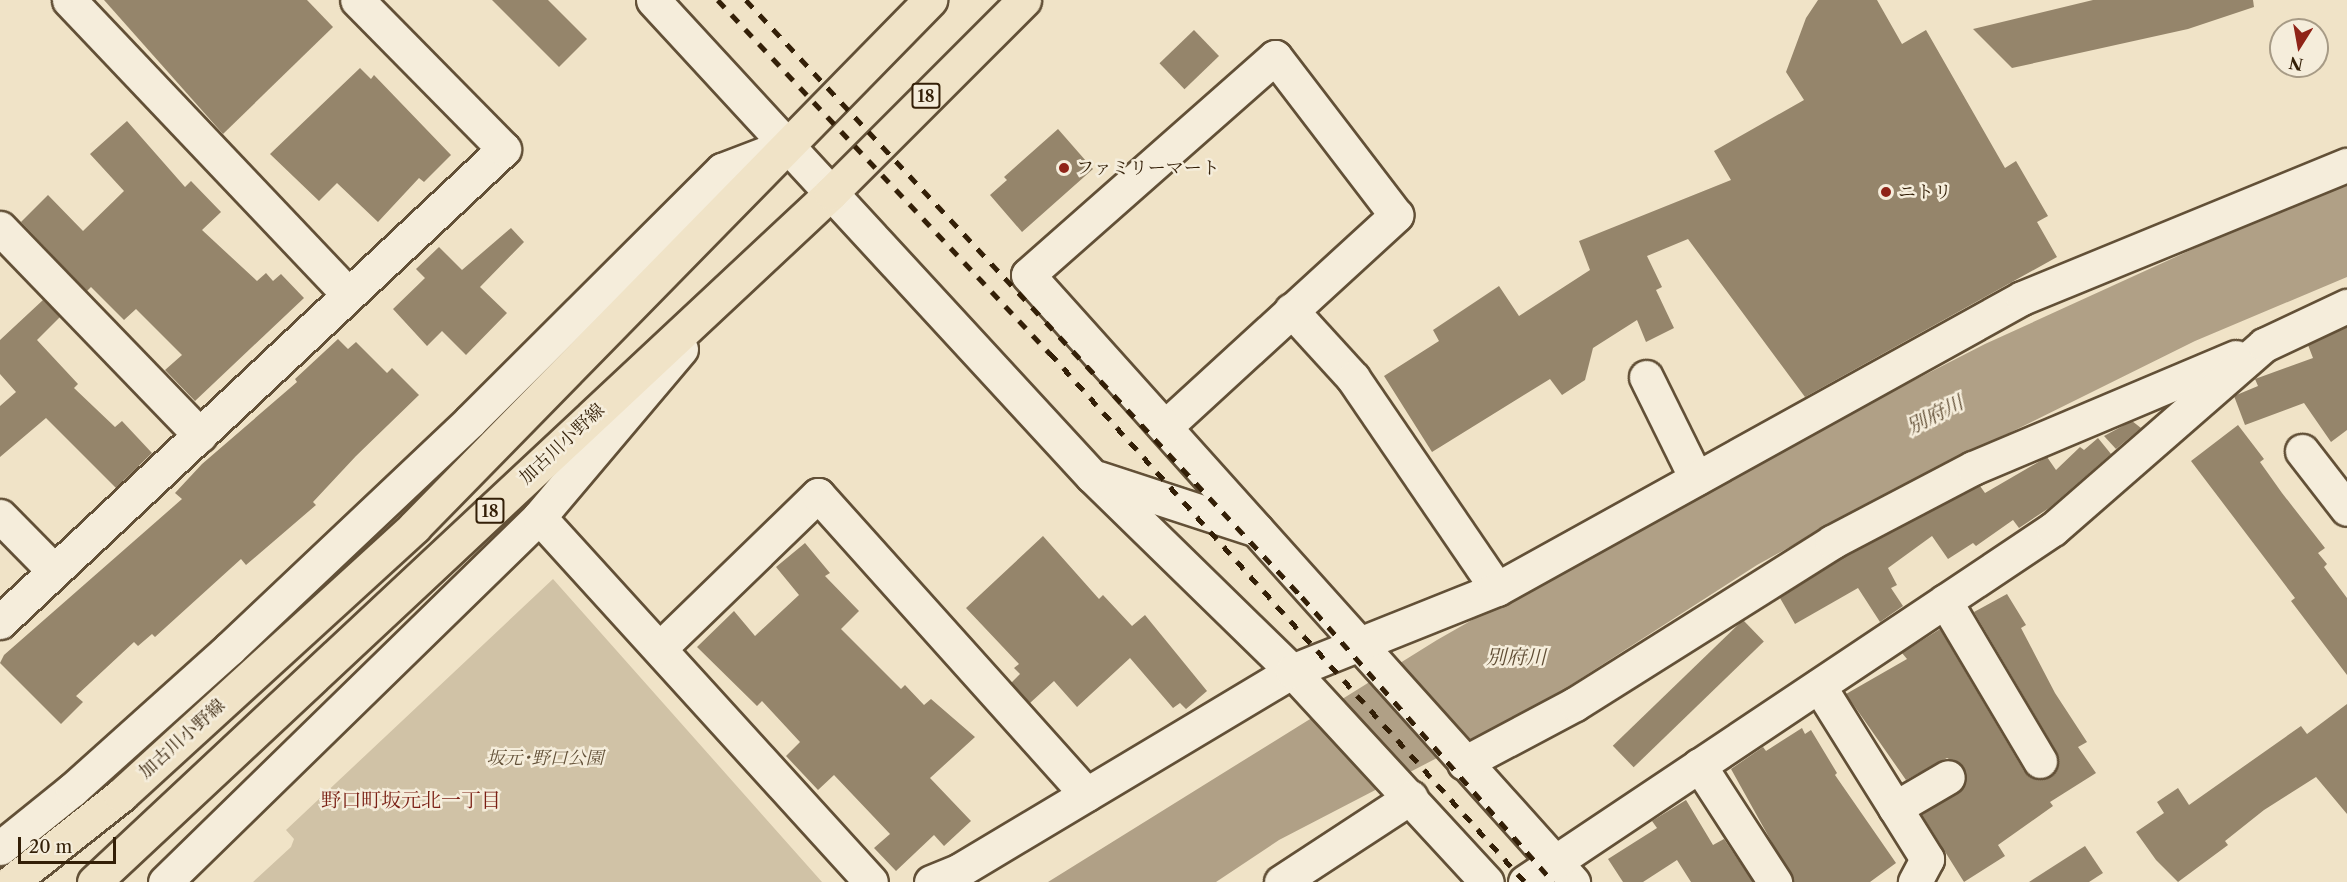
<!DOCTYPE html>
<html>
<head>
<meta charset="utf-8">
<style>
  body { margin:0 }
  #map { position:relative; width:2347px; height:882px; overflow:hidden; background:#f0e3c7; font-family:"Libre Caslon Text","Noto Serif JP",serif }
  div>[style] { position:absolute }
  .green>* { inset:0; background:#d0c2a6 }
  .water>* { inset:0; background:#b0a086 }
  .building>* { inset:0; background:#95856b; transform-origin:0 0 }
  .roads { filter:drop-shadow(2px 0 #625037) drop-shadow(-2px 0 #625037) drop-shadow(0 2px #625037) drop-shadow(0 -2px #625037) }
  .minor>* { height:33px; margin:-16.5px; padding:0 16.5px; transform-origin:16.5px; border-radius:16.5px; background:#f5eddb }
  .tertiary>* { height:33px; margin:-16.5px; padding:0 16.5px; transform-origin:16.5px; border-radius:16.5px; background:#f5eddb }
  .primary>* { height:33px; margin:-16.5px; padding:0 16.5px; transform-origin:16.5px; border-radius:16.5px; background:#f0e3c7 }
  .rail>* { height:4.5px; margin-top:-2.25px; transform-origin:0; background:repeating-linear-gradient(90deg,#331f07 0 10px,transparent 0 20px) }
  .dots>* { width:16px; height:16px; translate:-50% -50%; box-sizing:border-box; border:3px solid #f5eddb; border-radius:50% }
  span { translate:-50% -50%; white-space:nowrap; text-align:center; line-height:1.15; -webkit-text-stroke:5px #f5eddb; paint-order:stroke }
  .shield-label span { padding:2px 4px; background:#f5eddb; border:2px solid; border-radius:4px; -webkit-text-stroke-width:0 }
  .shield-label { font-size:16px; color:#331f07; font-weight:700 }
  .poi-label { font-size:18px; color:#331f07 }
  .left { translate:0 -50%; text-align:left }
  .street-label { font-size:18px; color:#331f07 }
  .park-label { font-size:18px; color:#625037; font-style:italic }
  .water-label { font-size:20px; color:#5f4c33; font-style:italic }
  .neighbourhood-label { font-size:20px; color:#7a1f14 }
  .north { position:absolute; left:2269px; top:18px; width:60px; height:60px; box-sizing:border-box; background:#f5eddb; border:2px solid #a79b86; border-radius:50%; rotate:191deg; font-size:16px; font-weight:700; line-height:24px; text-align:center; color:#331f07 }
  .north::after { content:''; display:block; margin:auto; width:21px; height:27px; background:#8f2418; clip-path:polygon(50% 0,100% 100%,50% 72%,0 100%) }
  .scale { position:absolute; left:18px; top:837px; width:98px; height:27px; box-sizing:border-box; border:3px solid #331f07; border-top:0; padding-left:8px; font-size:18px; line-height:21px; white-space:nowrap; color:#331f07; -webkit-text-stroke:4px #f5eddb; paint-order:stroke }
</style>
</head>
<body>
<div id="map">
  <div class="green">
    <i style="clip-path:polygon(553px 579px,822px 882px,253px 882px,291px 847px,294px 839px,286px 830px)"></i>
  </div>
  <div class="water">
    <i style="clip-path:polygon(2347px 185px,2347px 277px,2195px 341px,1880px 497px,1757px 565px,1541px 704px,1279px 840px,1216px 882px,1048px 882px,1437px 640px,1704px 488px,1985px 344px,2250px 223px)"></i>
  </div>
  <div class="building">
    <i style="clip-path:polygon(104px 0,307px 0,333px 27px,223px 134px)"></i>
    <i style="clip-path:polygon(492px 0,548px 0,587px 39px,559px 67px)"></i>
    <i style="clip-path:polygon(1818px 0,1877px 0,1902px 44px,1926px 30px,2005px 168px,2016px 161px,2048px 216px,2037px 222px,2057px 257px,1805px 397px,1688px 239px,1647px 256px,1662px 287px,1656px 290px,1674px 328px,1646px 342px,1637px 320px,1593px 348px,1585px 380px,1562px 395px,1550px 379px,1432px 452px,1384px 376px,1439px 341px,1433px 330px,1499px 286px,1519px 316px,1590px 270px,1579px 241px,1731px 180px,1714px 151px,1804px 100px,1786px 72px,1806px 18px)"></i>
    <i style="clip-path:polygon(2093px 0,2253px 0,2254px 7px,2188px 29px,2012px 68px,1973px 29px)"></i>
    <i style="left:1194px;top:30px;width:36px;height:48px;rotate:46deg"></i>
    <i style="clip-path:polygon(360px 68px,371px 79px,374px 75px,451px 155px,424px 182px,419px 178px,378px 222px,337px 183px,319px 201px,270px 154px)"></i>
    <i style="clip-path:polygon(127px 121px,185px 187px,191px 181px,221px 212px,202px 230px,257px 281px,266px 273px,273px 281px,281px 274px,304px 298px,195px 401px,165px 370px,182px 355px,136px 309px,124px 320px,91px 287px,87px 291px,21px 222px,48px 195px,83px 231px,124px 191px,90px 154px)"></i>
    <i style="clip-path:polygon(1058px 129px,1093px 169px,1022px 232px,990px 195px,1007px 180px,1004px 177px)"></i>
    <i style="clip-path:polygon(511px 228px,524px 242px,480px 287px,507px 313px,466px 355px,442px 331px,427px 346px,393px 309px,425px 278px,416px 269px,439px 247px,462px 270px)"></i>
    <i style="clip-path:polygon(43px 300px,60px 317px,37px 340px,78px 384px,74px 388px,115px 427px,122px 421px,152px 453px,116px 488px,46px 418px,0 457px,0 406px,16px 392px,0 374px,0 340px)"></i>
    <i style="clip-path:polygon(2347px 327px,2347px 430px,2331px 442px,2304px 403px,2245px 425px,2234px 396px,2258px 386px,2255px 379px,2313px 358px,2308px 345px)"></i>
    <i style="clip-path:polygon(338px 339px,348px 349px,356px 342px,387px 373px,392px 368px,419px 395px,356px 456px,313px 502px,316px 505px,246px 565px,241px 559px,155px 637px,152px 634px,138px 646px,134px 642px,76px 696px,83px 702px,61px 724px,0 663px,4px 655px,182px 499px,175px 493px,202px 464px,297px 382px,295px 379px)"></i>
    <i style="clip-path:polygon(2132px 421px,2141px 428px,2116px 449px,2104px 436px)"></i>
    <i style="clip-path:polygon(2238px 425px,2264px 459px,2260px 462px,2282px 493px,2325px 548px,2318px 553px,2327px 564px,2324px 567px,2347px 598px,2347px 675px,2291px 601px,2295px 598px,2191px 461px)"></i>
    <i style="clip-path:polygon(2098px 438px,2111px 454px,2049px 508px,2019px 528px,2013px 520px,1976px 546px,1973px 543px,1948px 559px,1932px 536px,1888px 568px,1897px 585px,1891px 588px,1903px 606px,1880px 622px,1858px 588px,1795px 624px,1780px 598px,1841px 558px,1980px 486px,1985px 493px,2047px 457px,2056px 470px,2080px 447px,2084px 450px)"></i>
    <i style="clip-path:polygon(1043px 536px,1099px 599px,1103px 595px,1132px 626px,1145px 615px,1207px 691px,1186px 709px,1180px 703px,1173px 708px,1130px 658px,1077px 707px,1054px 681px,1030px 703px,1011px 683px,1020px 674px,1014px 668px,1019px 664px,966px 608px)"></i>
    <i style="clip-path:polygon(805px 543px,830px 573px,825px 576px,859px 611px,841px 629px,901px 689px,905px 685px,924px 705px,931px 699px,975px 737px,930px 778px,971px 821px,944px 846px,934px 835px,896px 871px,874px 848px,890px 834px,834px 775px,818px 790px,786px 756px,800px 742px,762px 701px,757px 706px,697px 647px,734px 611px,755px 636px,799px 595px,776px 567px)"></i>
    <i style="clip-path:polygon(2007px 594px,2026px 625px,2021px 628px,2055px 693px,2087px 742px,2078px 747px,2096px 773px,2050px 802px,2053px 806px,1998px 845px,2005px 856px,1964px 882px,1922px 815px,1964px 787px,1964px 767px,1947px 758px,1906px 780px,1846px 694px,1907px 659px,1902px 653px,1940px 629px,2024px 771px,2040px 780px,2050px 777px,2059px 761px,2056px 751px,1974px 612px)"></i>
    <i style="left:1743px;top:620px;width:30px;height:181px;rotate:46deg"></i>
    <i style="clip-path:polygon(2347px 704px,2347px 814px,2316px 777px,2264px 810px,2225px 841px,2228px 845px,2178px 882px,2156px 860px,2136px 832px,2164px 813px,2157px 802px,2178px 788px,2189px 805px,2301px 726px,2307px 734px)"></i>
    <i style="clip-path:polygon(1802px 728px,1805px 734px,1811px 730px,1837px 773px,1835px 775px,1896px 863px,1870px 882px,1794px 882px,1731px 769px,1763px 747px,1766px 751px)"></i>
    <i style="clip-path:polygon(1686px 800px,1713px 845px,1724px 839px,1753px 882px,1691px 882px,1677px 860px,1643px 882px,1623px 882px,1608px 859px,1657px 828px,1652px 821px)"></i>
    <i style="clip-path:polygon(2085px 846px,2103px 873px,2089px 882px,2029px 882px)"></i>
  </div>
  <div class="roads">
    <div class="minor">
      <i style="left:69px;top:0;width:405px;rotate:46.5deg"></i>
      <i style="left:0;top:228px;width:288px;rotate:46deg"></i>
      <i style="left:1291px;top:310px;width:92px;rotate:47.6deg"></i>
      <i style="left:1353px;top:378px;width:255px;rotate:55.7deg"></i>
      <i style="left:1646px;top:377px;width:113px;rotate:63.7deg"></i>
      <i style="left:1165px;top:427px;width:314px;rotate:-42.5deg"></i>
      <i style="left:1396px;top:215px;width:199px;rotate:-127.4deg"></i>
      <i style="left:1275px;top:57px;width:329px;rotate:138.6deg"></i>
      <i style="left:1028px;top:275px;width:816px;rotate:48.08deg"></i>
      <i style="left:2302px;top:451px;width:73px;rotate:52.2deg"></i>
      <i style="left:1092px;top:476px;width:279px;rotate:44.3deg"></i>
      <i style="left:1292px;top:671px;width:287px;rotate:47.3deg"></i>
      <i style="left:1098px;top:478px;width:167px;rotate:18.1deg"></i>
      <i style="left:0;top:516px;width:77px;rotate:45.5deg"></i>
      <i style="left:539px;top:517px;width:493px;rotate:47.7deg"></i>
      <i style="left:1945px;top:601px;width:186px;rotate:59.3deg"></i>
      <i style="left:0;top:622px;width:691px;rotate:-43.18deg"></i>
      <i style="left:504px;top:149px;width:209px;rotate:-134.6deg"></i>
      <i style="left:660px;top:648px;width:220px;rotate:-44.1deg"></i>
      <i style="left:818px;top:495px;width:402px;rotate:48.1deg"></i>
      <i style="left:1819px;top:686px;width:204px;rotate:58deg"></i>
      <i style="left:1927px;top:859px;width:26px;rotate:118deg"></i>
      <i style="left:1464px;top:763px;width:126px;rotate:-28deg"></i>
      <i style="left:1575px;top:704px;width:304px;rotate:-32.2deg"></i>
      <i style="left:1832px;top:542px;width:159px;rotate:-27.7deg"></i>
      <i style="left:1973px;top:468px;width:285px;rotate:-22.9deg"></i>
      <i style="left:1699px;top:765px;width:140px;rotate:57deg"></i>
      <i style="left:1895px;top:808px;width:61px;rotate:-30.3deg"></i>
      <i style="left:0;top:848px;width:92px;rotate:-38.9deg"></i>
      <i style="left:72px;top:790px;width:211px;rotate:-41.9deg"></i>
      <i style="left:229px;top:649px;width:332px;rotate:-43.4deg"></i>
      <i style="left:470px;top:421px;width:356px;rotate:-44.9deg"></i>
      <i style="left:722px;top:170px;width:70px;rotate:-21deg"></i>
      <i style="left:165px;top:882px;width:523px;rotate:-44.3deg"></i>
      <i style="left:539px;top:517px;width:220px;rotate:-49.8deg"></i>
      <i style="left:931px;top:882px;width:31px;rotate:-22deg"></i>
      <i style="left:960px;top:870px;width:387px;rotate:-30.9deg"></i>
      <i style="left:1292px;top:671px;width:221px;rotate:-21.8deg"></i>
      <i style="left:1497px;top:589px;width:600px;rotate:-29deg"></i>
      <i style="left:2022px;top:298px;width:351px;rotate:-22.3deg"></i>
      <i style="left:1281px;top:882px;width:155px;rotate:-33.2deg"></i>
      <i style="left:1525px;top:882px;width:635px;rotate:-33.77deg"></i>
      <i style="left:2053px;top:529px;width:280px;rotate:-41.1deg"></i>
      <i style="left:2264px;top:345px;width:92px;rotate:-25.2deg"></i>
    </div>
    <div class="tertiary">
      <i style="left:653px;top:0;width:648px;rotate:47.32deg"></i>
    </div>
    <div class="primary">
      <i style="left:11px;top:882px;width:140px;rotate:-38.3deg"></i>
      <i style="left:121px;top:795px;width:397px;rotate:-42.4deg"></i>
      <i style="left:414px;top:527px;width:738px;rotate:-45.6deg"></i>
      <i style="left:94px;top:882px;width:1009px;rotate:-43.07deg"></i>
      <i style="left:831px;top:193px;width:273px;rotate:-45deg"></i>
    </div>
  </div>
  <div class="rail">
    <i style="left:718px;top:0;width:485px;rotate:46.8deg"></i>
    <i style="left:1050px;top:353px;width:711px;rotate:48.08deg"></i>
    <i style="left:746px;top:0;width:816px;rotate:47.04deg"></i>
    <i style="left:1302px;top:597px;width:380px;rotate:48.6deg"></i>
  </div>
  <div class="dots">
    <i style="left:1064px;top:168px;background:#8f2418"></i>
    <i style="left:1886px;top:192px;background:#8f2418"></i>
  </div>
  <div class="shield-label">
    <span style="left:926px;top:96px">18</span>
    <span style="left:490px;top:511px">18</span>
  </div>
  <div class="poi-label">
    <span class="left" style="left:1076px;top:168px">ファミリーマート</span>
    <span class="left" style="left:1898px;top:192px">ニトリ</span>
  </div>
  <div class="street-label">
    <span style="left:562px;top:444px;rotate:-43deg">加古川小野線</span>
    <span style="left:182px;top:739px;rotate:-42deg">加古川小野線</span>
  </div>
  <div class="park-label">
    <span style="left:545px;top:758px">坂元･野口公園</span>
  </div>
  <div class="water-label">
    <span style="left:1935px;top:415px;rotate:-27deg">別府川</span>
    <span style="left:1516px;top:657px">別府川</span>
  </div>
  <div class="neighbourhood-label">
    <span style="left:411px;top:800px">野口町坂元北一丁目</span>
  </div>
  <div class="north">N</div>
  <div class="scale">20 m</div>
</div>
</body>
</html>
